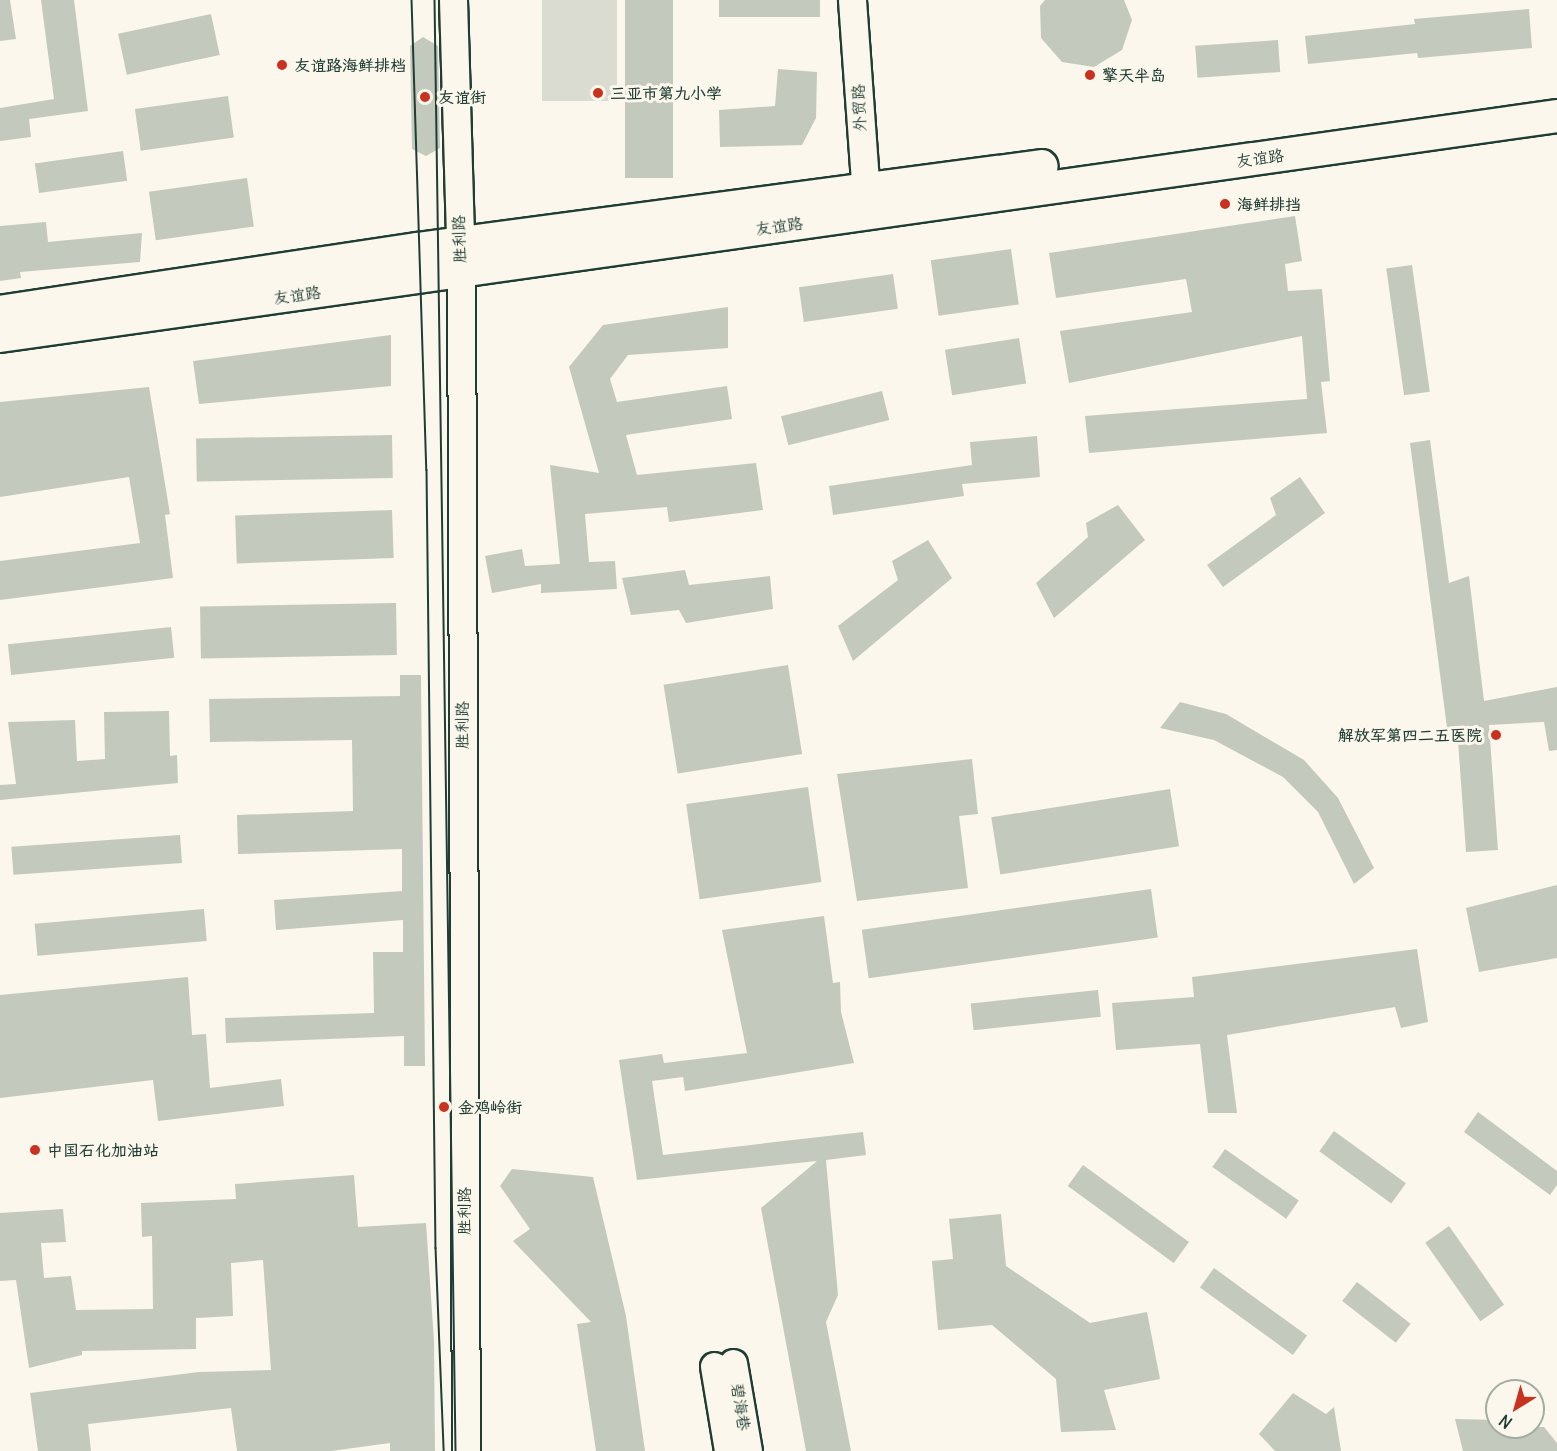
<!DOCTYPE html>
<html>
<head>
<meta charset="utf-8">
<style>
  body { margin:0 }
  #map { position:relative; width:1557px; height:1451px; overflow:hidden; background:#fbf7ec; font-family:Delius,"LXGW WenKai TC",sans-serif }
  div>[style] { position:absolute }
  .green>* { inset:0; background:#dbdcd1; transform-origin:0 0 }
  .building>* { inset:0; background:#c4c9be; transform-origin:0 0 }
  .roads { filter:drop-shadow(2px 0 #1f3d34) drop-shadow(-2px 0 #1f3d34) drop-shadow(0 2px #1f3d34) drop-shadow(0 -2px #1f3d34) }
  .tertiary>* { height:27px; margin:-13.5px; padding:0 13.5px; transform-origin:13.5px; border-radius:13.5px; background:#fbf7ec }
  .secondary>* { height:32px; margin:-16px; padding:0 16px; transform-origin:16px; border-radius:16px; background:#fbf7ec }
  .tram>* { height:1.5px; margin:-0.75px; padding:0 0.75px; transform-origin:0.75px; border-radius:0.75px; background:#1f3d34 }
  .dots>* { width:16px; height:16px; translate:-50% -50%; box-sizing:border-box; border:3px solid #fbf7ec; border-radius:50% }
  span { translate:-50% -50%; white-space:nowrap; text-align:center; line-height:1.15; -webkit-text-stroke:6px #fbf7ec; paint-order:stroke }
  .poi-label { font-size:16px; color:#1f3d34; font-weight:700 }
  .left { translate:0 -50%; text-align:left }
  .right { translate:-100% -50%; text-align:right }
  .street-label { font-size:16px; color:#1f3d34 }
  .north { position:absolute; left:1485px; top:1379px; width:60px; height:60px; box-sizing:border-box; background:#fbf7ec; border:2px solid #a3ada2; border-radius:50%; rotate:217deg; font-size:16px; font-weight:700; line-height:24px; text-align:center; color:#1f3d34 }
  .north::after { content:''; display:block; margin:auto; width:21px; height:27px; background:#c8321e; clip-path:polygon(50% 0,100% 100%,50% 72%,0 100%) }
</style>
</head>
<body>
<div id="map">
  <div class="green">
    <i style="left:542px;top:0;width:75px;height:101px"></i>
  </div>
  <div class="building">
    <i style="clip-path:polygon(0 0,10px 0,16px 39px,0 41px)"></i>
    <i style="clip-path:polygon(41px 0,74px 0,88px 111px,29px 119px,31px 137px,0 141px,0 108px,54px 99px)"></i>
    <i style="left:625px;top:0;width:48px;height:178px"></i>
    <i style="left:719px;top:0;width:101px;height:17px"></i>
    <i style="clip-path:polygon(1045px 0,1124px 0,1132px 20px,1122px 50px,1094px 67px,1062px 62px,1041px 38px,1040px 6px)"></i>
    <i style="clip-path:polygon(1529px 9px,1532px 48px,1418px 58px,1417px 53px,1308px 64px,1305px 36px,1415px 24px,1414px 19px)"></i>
    <i style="left:211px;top:14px;width:42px;height:95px;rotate:78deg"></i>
    <i style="clip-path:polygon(423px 37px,438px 46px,440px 148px,426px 156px,412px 149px,410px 46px)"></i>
    <i style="left:1278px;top:40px;width:32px;height:83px;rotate:86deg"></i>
    <i style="clip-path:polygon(778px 69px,817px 72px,816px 118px,802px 145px,720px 147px,719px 110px,775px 106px)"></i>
    <i style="left:228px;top:96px;width:42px;height:94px;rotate:82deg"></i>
    <i style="left:123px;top:151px;width:30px;height:89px;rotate:82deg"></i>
    <i style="left:247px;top:178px;width:49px;height:99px;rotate:82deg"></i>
    <i style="clip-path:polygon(1295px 216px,1302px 261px,1285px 264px,1288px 291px,1322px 289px,1330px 381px,1321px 382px,1327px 433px,1089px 453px,1085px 416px,1307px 399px,1302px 336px,1069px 383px,1060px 331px,1192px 312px,1186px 279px,1056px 298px,1049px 253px)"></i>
    <i style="clip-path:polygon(46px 222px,48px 242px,142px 233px,140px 262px,20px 272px,21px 278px,0 281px,0 226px)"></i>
    <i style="left:1011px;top:249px;width:56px;height:81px;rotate:82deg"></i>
    <i style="left:1412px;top:265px;width:128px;height:26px;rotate:82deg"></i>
    <i style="left:893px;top:274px;width:35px;height:95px;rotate:82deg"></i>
    <i style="clip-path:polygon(728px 307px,728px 348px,628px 355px,610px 379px,617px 402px,727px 386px,732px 419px,626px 435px,637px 475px,756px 463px,763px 510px,669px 522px,667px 507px,585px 514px,589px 562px,615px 561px,617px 589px,541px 593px,541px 584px,492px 593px,485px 556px,522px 549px,525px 566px,560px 564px,550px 465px,599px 473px,569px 367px,603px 325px)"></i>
    <i style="clip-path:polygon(391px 335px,391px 386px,199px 404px,193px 361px)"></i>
    <i style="left:1019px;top:338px;width:46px;height:75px;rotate:81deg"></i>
    <i style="clip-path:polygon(149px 387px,170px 514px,165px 515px,173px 578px,0 600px,0 561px,140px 543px,129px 477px,0 497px,0 402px)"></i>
    <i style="left:882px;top:391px;width:30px;height:104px;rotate:76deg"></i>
    <i style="left:392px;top:435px;width:43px;height:196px;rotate:89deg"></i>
    <i style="clip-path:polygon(1037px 436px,1040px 477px,962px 484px,964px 496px,833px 515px,829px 486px,972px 465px,970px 442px)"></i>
    <i style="clip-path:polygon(1430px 440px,1449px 583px,1469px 576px,1484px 701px,1557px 687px,1557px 750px,1549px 751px,1544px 722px,1489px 725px,1498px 850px,1466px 852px,1457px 727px,1447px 728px,1410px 443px)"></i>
    <i style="clip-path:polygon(1300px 477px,1325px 513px,1223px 587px,1207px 565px,1276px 515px,1270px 498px)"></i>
    <i style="clip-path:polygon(1118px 505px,1145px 540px,1054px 618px,1036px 583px,1088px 537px,1086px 523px)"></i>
    <i style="left:392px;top:510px;width:48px;height:157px;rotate:88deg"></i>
    <i style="clip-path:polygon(928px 540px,952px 578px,853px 661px,838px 626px,898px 580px,892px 561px)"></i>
    <i style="clip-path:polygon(685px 570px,689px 585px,770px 576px,773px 609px,686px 623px,679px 610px,631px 615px,622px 578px)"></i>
    <i style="left:396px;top:603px;width:52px;height:196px;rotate:89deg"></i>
    <i style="left:171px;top:627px;width:31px;height:164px;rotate:84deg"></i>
    <i style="left:788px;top:665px;width:90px;height:126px;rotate:81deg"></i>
    <i style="clip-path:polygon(400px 675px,421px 675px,425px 1066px,404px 1066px,404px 1036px,226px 1043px,225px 1018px,374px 1013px,373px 952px,403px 952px,403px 920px,276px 930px,274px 900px,402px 891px,402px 849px,238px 854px,237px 815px,353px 811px,352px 740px,210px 742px,209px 699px,400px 696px)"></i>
    <i style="clip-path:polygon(1180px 702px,1226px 714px,1304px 760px,1338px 798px,1374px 868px,1354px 884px,1318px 812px,1283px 777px,1214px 740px,1160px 728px)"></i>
    <i style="clip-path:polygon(169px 711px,170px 756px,177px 755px,178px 783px,0 800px,0 785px,16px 784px,8px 722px,75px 720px,77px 761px,105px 759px,104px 712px)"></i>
    <i style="clip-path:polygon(972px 759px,978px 814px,959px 816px,968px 888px,857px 901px,837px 774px)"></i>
    <i style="left:808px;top:787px;width:96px;height:123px;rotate:82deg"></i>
    <i style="left:1170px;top:789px;width:58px;height:181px;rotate:81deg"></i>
    <i style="left:180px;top:835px;width:28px;height:169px;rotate:86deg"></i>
    <i style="clip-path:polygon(1557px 885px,1557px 958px,1479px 972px,1466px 908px)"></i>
    <i style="left:1151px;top:889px;width:49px;height:292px;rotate:82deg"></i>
    <i style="left:204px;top:909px;width:32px;height:170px;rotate:85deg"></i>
    <i style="clip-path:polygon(824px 916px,833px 983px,840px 982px,841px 1012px,854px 1063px,685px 1091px,683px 1077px,652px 1081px,663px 1155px,863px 1132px,866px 1155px,826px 1160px,838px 1295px,826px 1322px,851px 1451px,806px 1451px,761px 1208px,817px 1161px,637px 1180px,619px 1060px,662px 1054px,664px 1063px,747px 1053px,722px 930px)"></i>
    <i style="clip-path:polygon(1417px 949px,1428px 1022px,1401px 1028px,1395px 1007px,1227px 1035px,1237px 1113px,1208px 1113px,1200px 1044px,1116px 1050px,1112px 1003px,1194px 997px,1192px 977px)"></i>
    <i style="clip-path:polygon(188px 977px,192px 1035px,206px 1034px,210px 1088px,281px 1079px,284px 1106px,158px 1121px,153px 1080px,0 1098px,0 995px)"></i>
    <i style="left:1098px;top:990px;width:27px;height:128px;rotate:84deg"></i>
    <i style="clip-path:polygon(1478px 1112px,1557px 1171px,1557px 1185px,1550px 1195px,1464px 1132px)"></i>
    <i style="left:1334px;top:1131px;width:89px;height:25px;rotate:36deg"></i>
    <i style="left:1225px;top:1149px;width:90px;height:22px;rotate:35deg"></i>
    <i style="left:1083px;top:1165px;width:131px;height:26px;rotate:36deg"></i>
    <i style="clip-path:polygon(512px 1169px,593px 1177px,626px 1316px,645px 1451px,596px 1451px,577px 1324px,591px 1322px,513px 1241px,530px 1229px,500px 1186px)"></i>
    <i style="clip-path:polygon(354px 1175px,358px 1227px,426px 1223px,434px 1341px,435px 1451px,390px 1451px,390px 1443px,331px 1451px,237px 1451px,231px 1408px,88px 1424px,91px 1451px,38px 1451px,30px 1393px,199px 1372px,271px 1370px,263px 1260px,231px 1263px,233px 1316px,196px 1318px,196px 1349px,82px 1351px,82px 1355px,29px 1368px,16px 1280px,0 1281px,0 1213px,63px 1209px,66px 1242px,41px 1243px,44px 1278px,71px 1276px,76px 1310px,153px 1309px,152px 1236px,142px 1237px,141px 1203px,236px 1199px,235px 1184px)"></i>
    <i style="clip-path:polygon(1001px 1214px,1006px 1266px,1090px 1323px,1147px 1312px,1160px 1379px,1104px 1390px,1116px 1430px,1061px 1432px,1056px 1379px,992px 1325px,938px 1330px,932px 1261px,953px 1259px,949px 1219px)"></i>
    <i style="left:1449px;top:1226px;width:96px;height:29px;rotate:55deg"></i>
    <i style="left:1214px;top:1268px;width:115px;height:24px;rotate:36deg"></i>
    <i style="left:1357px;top:1282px;width:68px;height:24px;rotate:38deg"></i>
    <i style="clip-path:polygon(1293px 1393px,1326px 1414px,1334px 1407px,1341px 1451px,1275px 1451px,1259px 1434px)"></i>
    <i style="clip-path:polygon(1455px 1419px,1497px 1420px,1497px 1427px,1544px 1427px,1557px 1443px,1557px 1451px,1463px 1451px)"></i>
  </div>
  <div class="roads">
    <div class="tertiary">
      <i style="left:453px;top:0;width:273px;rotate:88.3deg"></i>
      <i style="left:461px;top:273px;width:1178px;rotate:89.76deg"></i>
      <i style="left:852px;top:0;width:212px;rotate:85.9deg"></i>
      <i style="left:733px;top:1363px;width:89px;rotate:80.3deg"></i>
      <i style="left:714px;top:1366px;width:86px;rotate:80.6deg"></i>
    </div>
    <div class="secondary">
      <i style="left:0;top:312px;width:422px;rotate:-8.6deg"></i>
      <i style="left:417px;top:249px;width:630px;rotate:-7.56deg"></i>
      <i style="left:0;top:336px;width:1572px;rotate:-8.04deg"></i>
    </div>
  </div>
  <div class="tram">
    <i style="left:412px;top:0;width:470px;rotate:88.2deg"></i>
    <i style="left:427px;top:470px;width:778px;rotate:89.34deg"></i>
    <i style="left:436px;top:1248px;width:203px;rotate:87.7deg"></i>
    <i style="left:435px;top:0;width:1451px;rotate:89.17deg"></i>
  </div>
  <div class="dots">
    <i style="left:282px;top:65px;background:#c8321e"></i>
    <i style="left:1090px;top:75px;background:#c8321e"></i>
    <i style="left:598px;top:93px;background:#c8321e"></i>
    <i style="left:425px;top:97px;background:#c8321e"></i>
    <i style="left:1225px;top:204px;background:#c8321e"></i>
    <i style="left:1496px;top:735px;background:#c8321e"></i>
    <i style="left:444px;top:1107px;background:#c8321e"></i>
    <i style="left:35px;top:1150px;background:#c8321e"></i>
  </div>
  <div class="poi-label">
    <span class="left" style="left:294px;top:65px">友谊路海鲜排档</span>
    <span class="left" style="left:1102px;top:75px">擎天半岛</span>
    <span class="left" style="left:610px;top:93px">三亚市第九小学</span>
    <span class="left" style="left:438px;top:97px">友谊街</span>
    <span class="left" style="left:1237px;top:204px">海鲜排挡</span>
    <span class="right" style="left:1482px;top:735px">解放军第四二五医院</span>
    <span class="left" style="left:458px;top:1107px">金鸡岭街</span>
    <span class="left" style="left:47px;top:1150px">中国石化加油站</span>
  </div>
  <div class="street-label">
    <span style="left:859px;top:108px;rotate:-93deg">外贸路</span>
    <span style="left:1260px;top:158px;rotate:-8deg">友谊路</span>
    <span style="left:779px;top:226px;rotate:-8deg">友谊路</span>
    <span style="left:459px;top:239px;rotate:-92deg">胜利路</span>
    <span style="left:297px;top:295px;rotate:-8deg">友谊路</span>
    <span style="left:462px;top:725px;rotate:-90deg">胜利路</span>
    <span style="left:464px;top:1211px;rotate:-90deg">胜利路</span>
    <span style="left:741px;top:1407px;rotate:81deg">碧海巷</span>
  </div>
  <div class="north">N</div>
</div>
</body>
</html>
